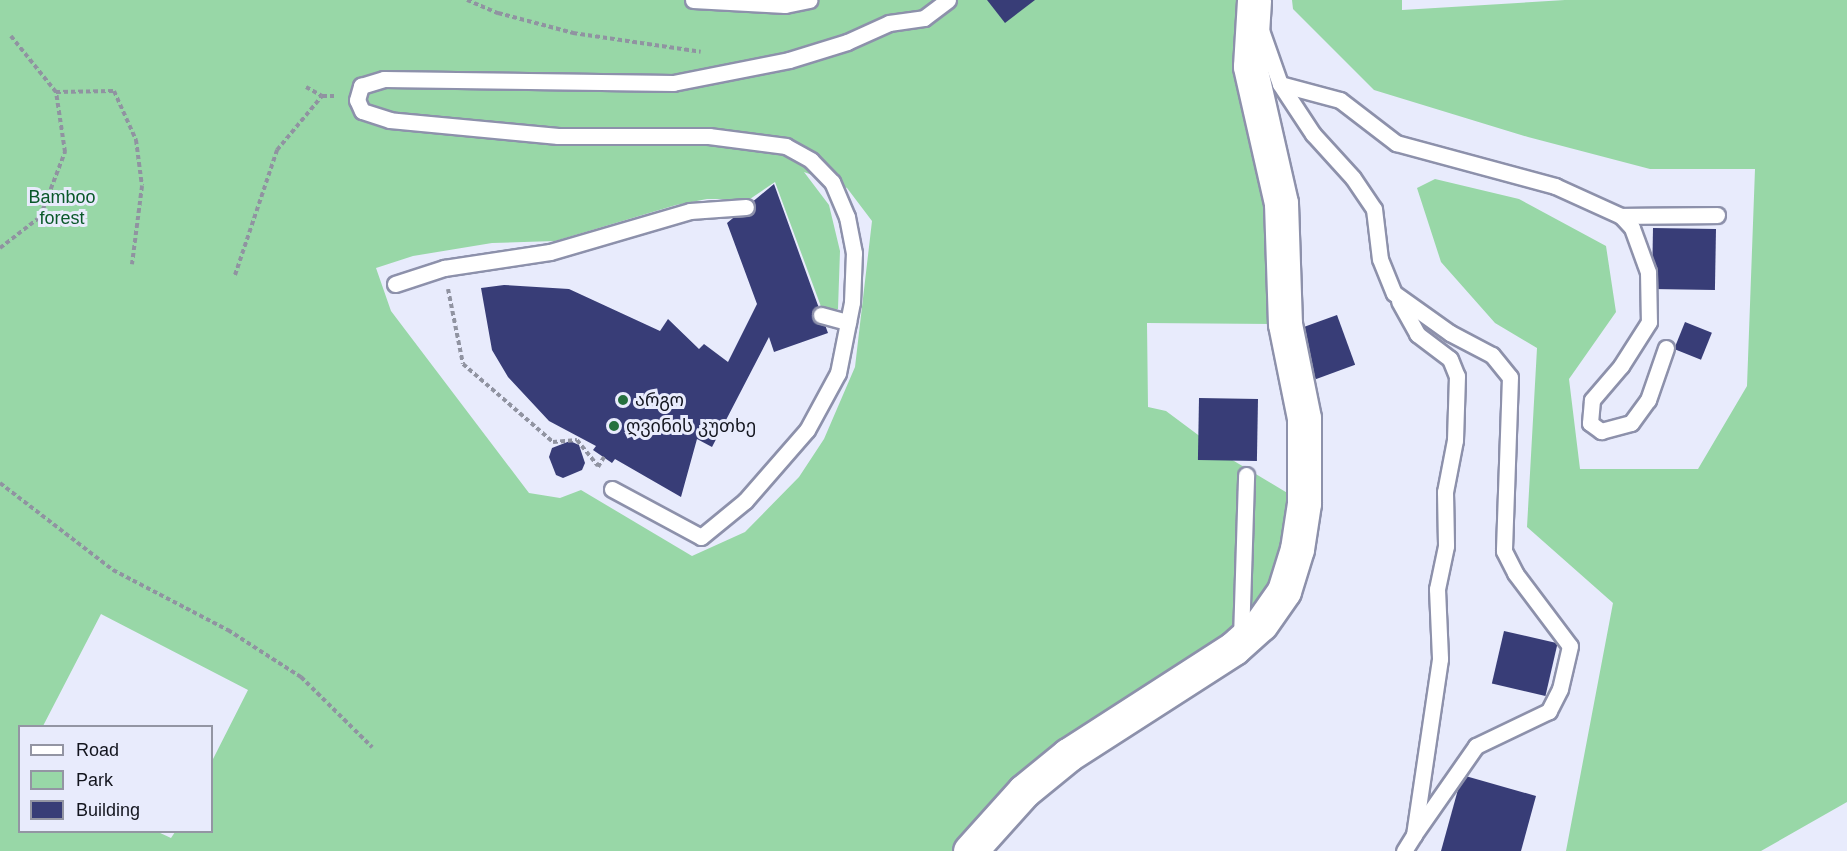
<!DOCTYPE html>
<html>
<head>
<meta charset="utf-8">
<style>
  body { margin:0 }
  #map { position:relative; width:1847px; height:851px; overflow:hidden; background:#e8ebfc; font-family:Helvetica,"Noto Sans Georgian",sans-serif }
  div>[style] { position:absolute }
  .green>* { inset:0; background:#98d7a7 }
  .building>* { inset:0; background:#383d77; transform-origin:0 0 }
  .path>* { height:4px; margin-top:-2px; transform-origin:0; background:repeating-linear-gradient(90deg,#9093a1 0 4.5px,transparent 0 7.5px) }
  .roads { filter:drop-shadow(2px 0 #8d91ab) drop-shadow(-2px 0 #8d91ab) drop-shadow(0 2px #8d91ab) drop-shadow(0 -2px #8d91ab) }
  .lane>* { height:15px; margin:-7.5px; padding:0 7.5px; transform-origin:7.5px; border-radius:7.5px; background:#fff }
  .secondary>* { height:33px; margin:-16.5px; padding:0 16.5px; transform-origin:16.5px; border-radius:16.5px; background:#fff }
  .dots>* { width:16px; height:16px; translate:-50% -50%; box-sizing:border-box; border:3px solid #e8ebfc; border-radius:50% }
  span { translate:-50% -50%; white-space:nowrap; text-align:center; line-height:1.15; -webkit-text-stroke:6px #e8ebfc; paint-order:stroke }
  .park-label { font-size:18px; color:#0a582a }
  .poi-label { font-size:18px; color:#13151e }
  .left { translate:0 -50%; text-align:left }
  .legend { position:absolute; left:18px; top:725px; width:195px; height:108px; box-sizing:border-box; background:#e8ebfc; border:2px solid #9395a3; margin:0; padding:8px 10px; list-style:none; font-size:18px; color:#13151e }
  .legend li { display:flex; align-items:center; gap:12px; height:30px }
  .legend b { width:30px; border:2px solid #9395a3 }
</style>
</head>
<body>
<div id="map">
  <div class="green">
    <i style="clip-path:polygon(evenodd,0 0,1254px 0,1285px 324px,1147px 323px,1148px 407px,1166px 411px,1229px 458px,1304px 503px,1284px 591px,970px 851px,0 851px,0 0,804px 172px,847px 188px,872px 221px,855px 367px,824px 439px,799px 477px,745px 532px,692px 556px,581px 490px,560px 498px,529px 493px,391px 311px,376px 268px,413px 256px,492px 243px,555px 241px,676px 205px,707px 199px,750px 199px,775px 182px,823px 312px,838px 309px,840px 251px,829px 205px,804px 172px,0 0,101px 614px,248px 690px,212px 761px,212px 832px,175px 832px,171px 838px,158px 832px,20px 832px,20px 726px,43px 726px,101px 614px)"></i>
    <i style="clip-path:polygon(1292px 0,1402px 0,1402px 10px,1565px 0,1847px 0,1847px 802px,1761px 851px,1566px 851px,1613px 603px,1527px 527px,1537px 348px,1495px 323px,1441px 262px,1417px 188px,1435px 179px,1519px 199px,1606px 246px,1616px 312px,1569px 379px,1580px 469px,1698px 469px,1747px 386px,1755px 169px,1650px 169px,1528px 137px,1374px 90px,1293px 9px)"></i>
  </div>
  <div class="building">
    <i style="clip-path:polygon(987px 0,1035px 0,1005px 23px)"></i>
    <i style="clip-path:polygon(774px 184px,828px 333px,774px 352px,769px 337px,712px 447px,697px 439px,681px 497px,615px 459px,612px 463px,593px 450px,596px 446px,549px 421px,508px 377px,492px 350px,481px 288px,504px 285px,569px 289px,660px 331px,668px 319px,699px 349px,704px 344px,728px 362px,757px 304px,727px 223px)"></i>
    <i style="left:1653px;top:228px;width:63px;height:61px;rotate:1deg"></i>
    <i style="left:1337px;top:315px;width:53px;height:42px;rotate:70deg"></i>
    <i style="left:1685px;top:322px;width:29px;height:29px;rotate:22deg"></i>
    <i style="left:1199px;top:398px;width:59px;height:62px;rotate:1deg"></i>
    <i style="clip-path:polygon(570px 441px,579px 445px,585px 463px,582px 470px,563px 478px,556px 475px,549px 457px,552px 448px)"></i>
    <i style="left:1504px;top:631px;width:55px;height:54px;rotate:13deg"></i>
    <i style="clip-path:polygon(1462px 775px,1536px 796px,1521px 851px,1441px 851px)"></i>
  </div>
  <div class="path">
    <i style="left:467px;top:0;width:34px;rotate:23deg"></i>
    <i style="left:498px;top:13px;width:78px;rotate:14.9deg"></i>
    <i style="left:573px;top:33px;width:129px;rotate:8.4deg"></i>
    <i style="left:306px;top:87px;width:18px;rotate:29deg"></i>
    <i style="left:56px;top:92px;width:58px;rotate:-1deg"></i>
    <i style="left:114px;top:91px;width:54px;rotate:65.8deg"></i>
    <i style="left:136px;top:140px;width:46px;rotate:82.6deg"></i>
    <i style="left:142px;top:186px;width:79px;rotate:97.3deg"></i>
    <i style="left:0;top:248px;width:51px;rotate:-37.8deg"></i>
    <i style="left:40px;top:217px;width:70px;rotate:-69deg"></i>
    <i style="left:65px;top:152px;width:61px;rotate:-98.5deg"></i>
    <i style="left:56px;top:92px;width:72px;rotate:-128.8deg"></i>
    <i style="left:235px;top:275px;width:132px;rotate:-71.4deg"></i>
    <i style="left:277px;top:150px;width:70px;rotate:-50.2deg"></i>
    <i style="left:322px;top:96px;width:15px"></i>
    <i style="left:448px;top:289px;width:76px;rotate:78.7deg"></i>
    <i style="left:463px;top:364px;width:119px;rotate:40.9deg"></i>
    <i style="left:553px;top:442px;width:24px;rotate:-5deg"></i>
    <i style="left:577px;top:440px;width:33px;rotate:51deg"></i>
    <i style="left:598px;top:467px;width:12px;rotate:-59deg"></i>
    <i style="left:0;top:483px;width:143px;rotate:37.6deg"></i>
    <i style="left:113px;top:570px;width:130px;rotate:27.6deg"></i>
    <i style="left:228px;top:630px;width:87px;rotate:32.8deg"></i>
    <i style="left:301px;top:677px;width:100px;rotate:44.6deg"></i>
  </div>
  <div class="roads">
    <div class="lane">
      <i style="left:693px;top:0;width:92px;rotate:3.1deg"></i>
      <i style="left:785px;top:5px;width:25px;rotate:-12deg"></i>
      <i style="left:1261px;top:30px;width:57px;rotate:70.6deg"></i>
      <i style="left:1280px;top:84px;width:60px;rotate:56.6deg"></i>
      <i style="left:1313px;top:134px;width:59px;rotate:47.7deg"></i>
      <i style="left:1353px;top:178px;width:37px;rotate:56deg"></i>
      <i style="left:1374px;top:209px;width:50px;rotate:83.2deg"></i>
      <i style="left:1380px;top:259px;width:37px;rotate:68deg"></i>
      <i style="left:1394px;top:293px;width:69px;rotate:35.5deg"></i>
      <i style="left:1450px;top:333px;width:47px;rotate:27.6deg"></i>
      <i style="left:1492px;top:355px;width:28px;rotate:51deg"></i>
      <i style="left:1510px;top:377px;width:174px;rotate:92deg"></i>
      <i style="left:1504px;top:551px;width:25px;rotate:63deg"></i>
      <i style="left:1515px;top:573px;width:91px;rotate:53deg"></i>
      <i style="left:1570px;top:646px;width:44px;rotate:103.1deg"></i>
      <i style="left:1560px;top:689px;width:25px;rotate:117deg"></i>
      <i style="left:1549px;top:711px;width:81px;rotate:154.4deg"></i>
      <i style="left:1476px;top:746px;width:108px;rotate:124.9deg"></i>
      <i style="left:1280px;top:84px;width:62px;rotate:14.9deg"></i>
      <i style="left:1340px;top:100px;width:71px;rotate:37.5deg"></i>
      <i style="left:1396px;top:143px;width:165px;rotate:15.1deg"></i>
      <i style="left:1555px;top:186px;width:72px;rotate:24.4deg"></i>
      <i style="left:1621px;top:216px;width:16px;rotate:47deg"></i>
      <i style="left:1632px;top:228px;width:47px;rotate:70deg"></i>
      <i style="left:1648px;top:272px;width:50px;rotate:88.9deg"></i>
      <i style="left:1649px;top:322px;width:52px;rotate:122.5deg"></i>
      <i style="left:1621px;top:366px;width:45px;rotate:130.5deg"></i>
      <i style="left:1592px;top:400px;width:23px;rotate:95deg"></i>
      <i style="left:1590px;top:423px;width:14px;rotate:36deg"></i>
      <i style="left:1601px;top:431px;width:31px;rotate:-15deg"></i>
      <i style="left:1631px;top:423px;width:29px;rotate:-54deg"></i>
      <i style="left:1648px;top:400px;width:55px;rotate:-70.9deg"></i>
      <i style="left:1621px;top:216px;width:96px;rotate:-0.6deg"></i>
      <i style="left:395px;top:284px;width:52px;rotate:-18.1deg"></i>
      <i style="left:444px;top:268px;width:107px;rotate:-8.6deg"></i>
      <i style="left:550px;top:252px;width:146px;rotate:-16.3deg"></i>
      <i style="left:690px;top:211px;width:56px;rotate:-4.1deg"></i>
      <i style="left:1399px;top:301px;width:38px;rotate:61deg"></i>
      <i style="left:1417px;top:334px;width:41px;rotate:37.1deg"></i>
      <i style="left:1450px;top:359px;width:18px;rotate:68deg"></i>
      <i style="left:1457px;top:376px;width:64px;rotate:91.8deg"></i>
      <i style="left:1455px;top:440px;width:53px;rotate:100.9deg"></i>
      <i style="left:1445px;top:492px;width:54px;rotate:88.9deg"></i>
      <i style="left:1446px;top:546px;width:44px;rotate:101.8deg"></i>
      <i style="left:1437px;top:589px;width:70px;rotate:87.5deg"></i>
      <i style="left:1440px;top:659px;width:178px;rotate:98.4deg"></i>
      <i style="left:1414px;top:835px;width:19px;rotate:122deg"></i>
      <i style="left:821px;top:315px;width:28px;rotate:15deg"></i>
      <i style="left:612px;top:489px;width:101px;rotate:28.3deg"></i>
      <i style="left:701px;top:537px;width:57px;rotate:-39.3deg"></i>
      <i style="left:745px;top:501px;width:94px;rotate:-48.9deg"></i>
      <i style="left:807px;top:430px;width:65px;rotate:-61.5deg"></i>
      <i style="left:838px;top:373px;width:72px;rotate:-78.8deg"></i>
      <i style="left:852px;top:302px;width:49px;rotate:-87.7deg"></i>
      <i style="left:854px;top:253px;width:37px;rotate:-101deg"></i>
      <i style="left:847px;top:217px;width:38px;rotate:-113deg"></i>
      <i style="left:832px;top:182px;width:30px;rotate:-134deg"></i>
      <i style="left:811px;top:160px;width:29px;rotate:-151deg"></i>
      <i style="left:786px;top:146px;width:78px;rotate:-172.6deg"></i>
      <i style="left:709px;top:136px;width:151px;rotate:180deg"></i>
      <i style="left:558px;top:136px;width:169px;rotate:-174.6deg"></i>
      <i style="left:390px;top:120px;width:29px;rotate:-162deg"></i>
      <i style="left:362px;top:111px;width:12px;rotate:-114deg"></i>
      <i style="left:357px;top:100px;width:15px;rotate:-74deg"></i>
      <i style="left:361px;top:86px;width:24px;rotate:-17deg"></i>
      <i style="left:384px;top:79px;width:289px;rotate:0.8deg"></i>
      <i style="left:673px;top:83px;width:118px;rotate:-11.2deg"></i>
      <i style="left:789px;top:60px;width:61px;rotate:-17.2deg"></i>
      <i style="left:847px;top:42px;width:46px;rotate:-24.3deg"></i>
      <i style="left:889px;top:23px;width:35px;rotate:-8deg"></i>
      <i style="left:924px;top:18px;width:30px;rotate:-37deg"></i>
      <i style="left:1241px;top:638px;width:163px;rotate:-88.2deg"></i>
    </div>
    <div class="secondary">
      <i style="left:970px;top:851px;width:81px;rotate:-48deg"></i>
      <i style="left:1024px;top:791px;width:57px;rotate:-39.3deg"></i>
      <i style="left:1068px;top:755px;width:197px;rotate:-32.8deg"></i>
      <i style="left:1234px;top:648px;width:36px;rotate:-42deg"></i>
      <i style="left:1261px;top:624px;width:40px;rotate:-55.1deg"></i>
      <i style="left:1284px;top:591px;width:44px;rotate:-72.8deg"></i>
      <i style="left:1297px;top:549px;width:47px;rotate:-81.3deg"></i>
      <i style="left:1304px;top:503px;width:85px;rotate:-90deg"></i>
      <i style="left:1304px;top:418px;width:96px;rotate:-101.4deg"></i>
      <i style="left:1285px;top:324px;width:121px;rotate:-91.9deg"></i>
      <i style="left:1281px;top:203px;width:140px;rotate:-102.8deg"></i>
      <i style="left:1250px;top:66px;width:66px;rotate:-86.5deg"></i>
    </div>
  </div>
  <div class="dots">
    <i style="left:623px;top:400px;background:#25703e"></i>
    <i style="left:614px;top:426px;background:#25703e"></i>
  </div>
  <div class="park-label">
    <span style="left:62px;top:208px">Bamboo<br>forest</span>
  </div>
  <div class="poi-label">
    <span class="left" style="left:635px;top:400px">არგო</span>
    <span class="left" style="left:626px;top:426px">ღვინის კუთხე</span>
  </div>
  <ul class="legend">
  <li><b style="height:8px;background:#fff"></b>Road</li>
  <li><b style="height:16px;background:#98d7a7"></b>Park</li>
  <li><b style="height:16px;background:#383d77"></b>Building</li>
  </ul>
</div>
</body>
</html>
